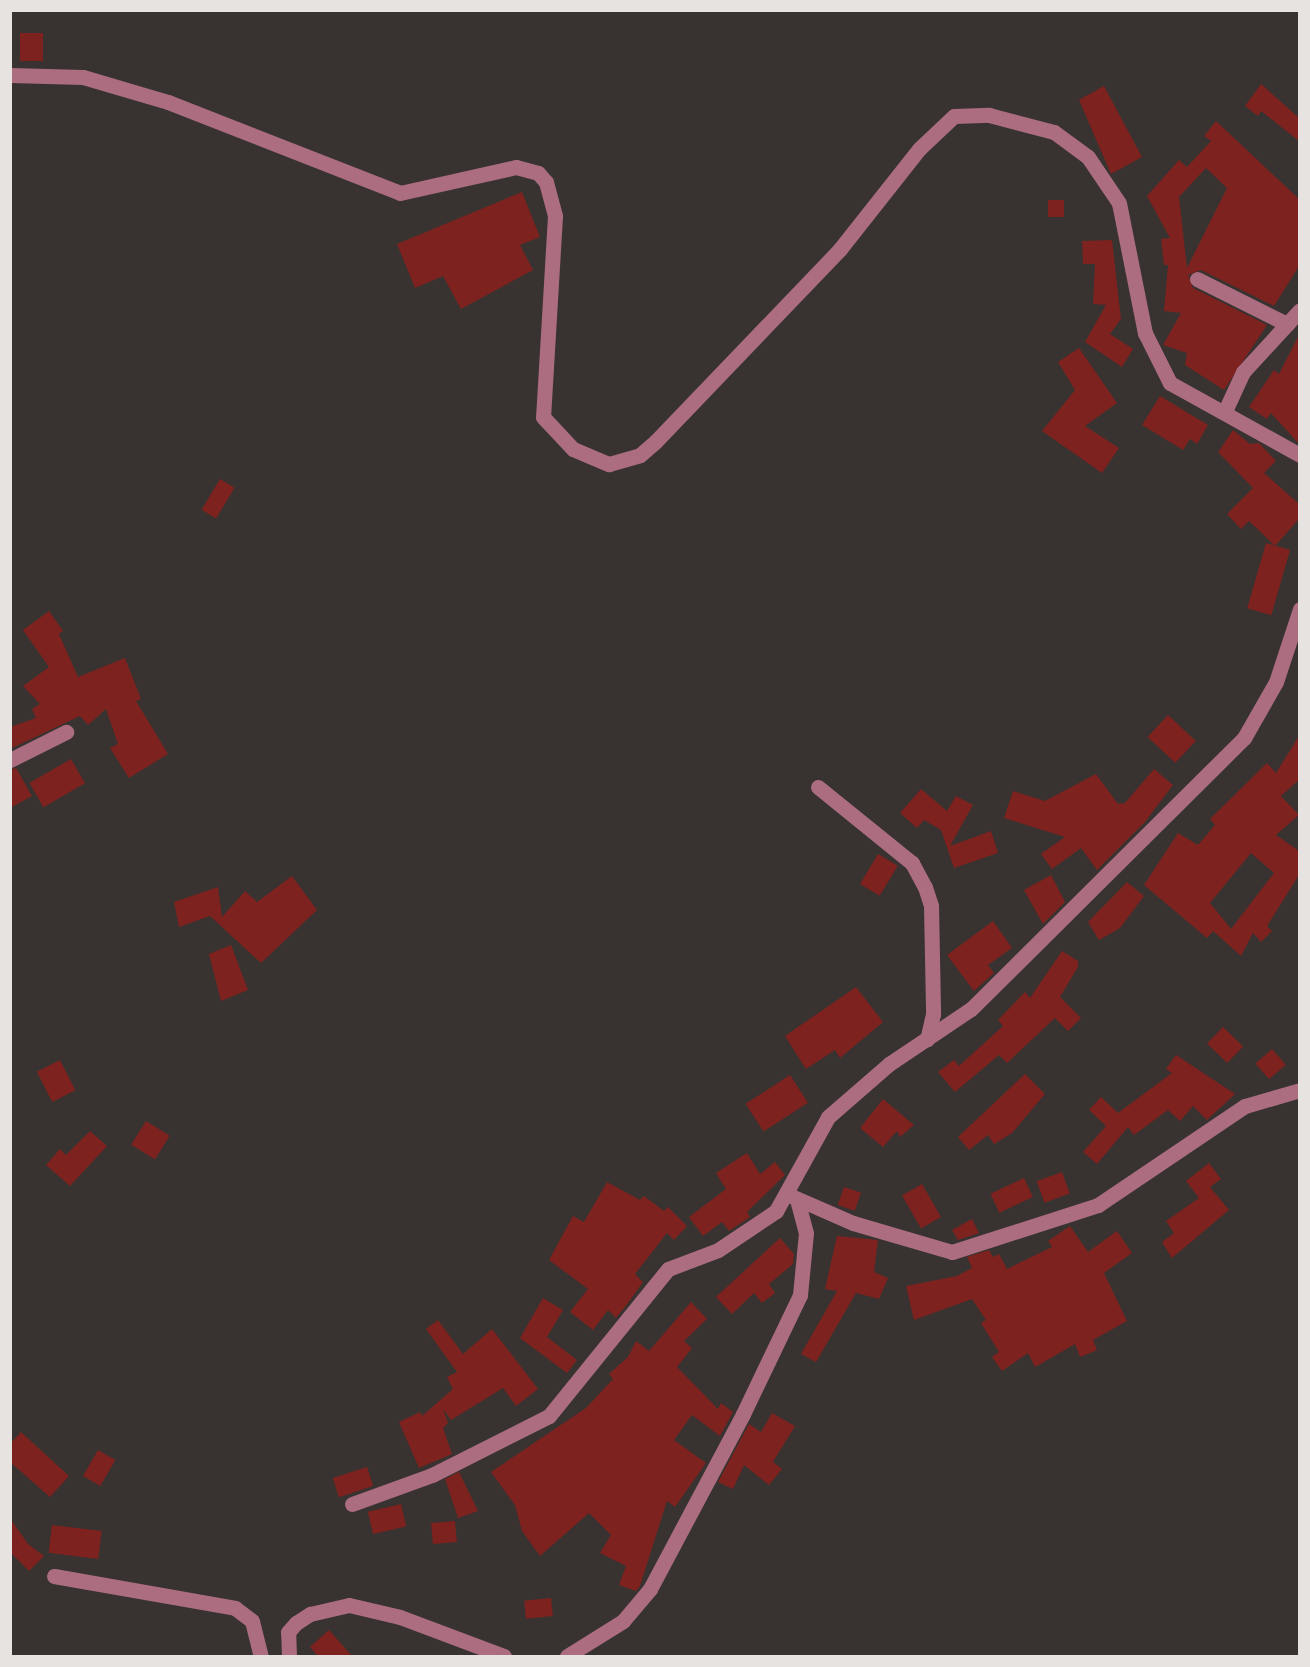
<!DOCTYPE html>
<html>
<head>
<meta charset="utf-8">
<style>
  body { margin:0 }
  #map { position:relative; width:1310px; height:1667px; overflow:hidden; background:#383331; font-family:"PT Serif",serif }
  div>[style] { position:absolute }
  .building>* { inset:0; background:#7d221e; transform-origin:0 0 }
  .minor>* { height:15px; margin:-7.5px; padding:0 7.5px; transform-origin:7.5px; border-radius:7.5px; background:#ac6d81 }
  span { translate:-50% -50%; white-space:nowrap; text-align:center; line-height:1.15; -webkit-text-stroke:4.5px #1e1b1a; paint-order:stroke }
  .frame { position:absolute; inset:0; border:12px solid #e6e3e1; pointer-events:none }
</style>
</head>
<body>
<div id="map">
  <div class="building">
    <i style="left:43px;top:33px;width:28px;height:23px;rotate:90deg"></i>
    <i style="clip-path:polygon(1261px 84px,1299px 118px,1299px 141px,1261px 111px,1258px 116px,1245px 106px)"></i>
    <i style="clip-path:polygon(1104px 86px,1142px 157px,1111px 174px,1079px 100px)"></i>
    <i style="clip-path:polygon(evenodd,1216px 121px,1299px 199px,1299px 266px,1274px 306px,1201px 270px,1188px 275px,1193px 288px,1267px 325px,1224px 390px,1185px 365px,1187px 353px,1163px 345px,1181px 313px,1164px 311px,1168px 265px,1164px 265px,1161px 239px,1170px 238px,1147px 196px,1179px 160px,1187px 167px,1211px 141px,1204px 136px,1216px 121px,1206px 168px,1227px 188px,1187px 268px,1179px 197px,1206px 168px)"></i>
    <i style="clip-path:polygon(522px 192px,540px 237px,520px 245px,533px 270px,461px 309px,443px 276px,415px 288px,397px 244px)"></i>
    <i style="left:1064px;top:200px;width:17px;height:16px;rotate:90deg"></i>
    <i style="clip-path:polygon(1112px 240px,1121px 319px,1110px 334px,1133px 349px,1122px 367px,1085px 342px,1106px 305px,1093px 304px,1095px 264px,1083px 264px,1082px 241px)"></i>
    <i style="clip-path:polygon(1299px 335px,1299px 444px,1271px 413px,1267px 419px,1249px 407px,1274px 370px,1279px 374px)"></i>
    <i style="clip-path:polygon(1079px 348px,1117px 403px,1085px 426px,1119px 448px,1102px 473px,1042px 431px,1075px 390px,1058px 362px)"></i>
    <i style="clip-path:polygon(1160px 396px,1208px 425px,1197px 444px,1190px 439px,1183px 450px,1142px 425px)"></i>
    <i style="clip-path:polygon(1233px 430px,1250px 444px,1259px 443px,1276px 461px,1264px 473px,1299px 504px,1299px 519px,1275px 546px,1249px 521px,1241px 529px,1227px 514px,1253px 488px,1218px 452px)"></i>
    <i style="left:220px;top:479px;width:17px;height:36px;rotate:31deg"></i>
    <i style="left:1266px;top:543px;width:25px;height:68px;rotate:16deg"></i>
    <i style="clip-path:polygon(49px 611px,63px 631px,59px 634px,78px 677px,125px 658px,141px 699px,136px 701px,168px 754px,129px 778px,110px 748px,118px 744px,106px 709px,88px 725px,80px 716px,10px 749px,10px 727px,36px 718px,32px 709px,40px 704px,23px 686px,49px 667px,23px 630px)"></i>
    <i style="left:1168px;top:715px;width:38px;height:30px;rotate:43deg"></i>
    <i style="clip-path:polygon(evenodd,1299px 736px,1299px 780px,1281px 796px,1299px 815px,1276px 835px,1299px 851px,1299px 875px,1267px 926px,1272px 931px,1261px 942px,1253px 933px,1241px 956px,1213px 931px,1207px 938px,1144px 885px,1178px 833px,1198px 845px,1215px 825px,1210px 819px,1267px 763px,1276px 773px,1299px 736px,1251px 853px,1274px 873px,1231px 929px,1210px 903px,1251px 853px)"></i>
    <i style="left:71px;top:759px;width:28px;height:48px;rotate:60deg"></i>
    <i style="clip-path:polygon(16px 768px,32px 796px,10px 808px,10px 770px)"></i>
    <i style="clip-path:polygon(1154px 769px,1173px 785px,1145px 822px,1097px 870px,1081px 848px,1052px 869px,1041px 854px,1065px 837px,1004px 818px,1013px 791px,1045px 801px,1096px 774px,1118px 804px,1125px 803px)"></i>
    <i style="clip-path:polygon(921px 789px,947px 811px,956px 796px,973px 805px,950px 846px,991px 831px,998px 853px,954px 868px,941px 830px,924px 820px,917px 828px,900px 813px)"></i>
    <i style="left:878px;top:854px;width:23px;height:35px;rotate:31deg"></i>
    <i style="clip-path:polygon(1051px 875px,1065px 902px,1043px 924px,1024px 890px)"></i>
    <i style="clip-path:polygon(292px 876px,317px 910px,261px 963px,210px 916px,179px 927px,174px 902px,218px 887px,222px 917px,245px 891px,257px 902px)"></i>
    <i style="clip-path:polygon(1127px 882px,1144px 896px,1120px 928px,1099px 940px,1088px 922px)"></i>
    <i style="clip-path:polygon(993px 921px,1012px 948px,988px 965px,994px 973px,974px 991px,947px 955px)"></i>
    <i style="clip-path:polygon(231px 945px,248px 990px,221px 1001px,209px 954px)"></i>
    <i style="clip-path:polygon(1062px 951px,1078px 961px,1078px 967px,1060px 997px,1081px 1018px,1068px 1031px,1055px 1018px,1007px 1063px,999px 1055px,955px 1092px,938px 1072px,954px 1060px,959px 1066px,1003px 1026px,998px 1020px,1025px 992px,1030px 998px)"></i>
    <i style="clip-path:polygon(856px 987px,883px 1022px,840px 1058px,835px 1050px,806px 1069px,785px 1036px)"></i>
    <i style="left:1223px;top:1027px;width:28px;height:23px;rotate:44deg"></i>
    <i style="left:1272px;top:1049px;width:21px;height:22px;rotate:49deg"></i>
    <i style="clip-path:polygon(1176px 1055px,1235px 1094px,1207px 1120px,1193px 1106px,1180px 1121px,1168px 1110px,1134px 1135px,1128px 1127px,1097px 1164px,1083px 1152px,1106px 1126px,1089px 1110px,1101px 1097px,1118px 1113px,1172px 1073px,1166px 1069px)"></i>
    <i style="left:60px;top:1060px;width:34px;height:26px;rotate:63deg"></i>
    <i style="clip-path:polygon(1025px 1074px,1045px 1094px,1012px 1133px,994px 1144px,988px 1135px,969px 1150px,958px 1137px)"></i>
    <i style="left:790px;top:1075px;width:33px;height:53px;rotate:57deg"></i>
    <i style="clip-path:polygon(883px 1099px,914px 1125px,900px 1137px,897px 1131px,883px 1147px,860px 1128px)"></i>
    <i style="left:146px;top:1121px;width:28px;height:28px;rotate:32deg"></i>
    <i style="clip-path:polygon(90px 1131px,107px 1146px,70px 1186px,46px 1165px,60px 1149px,66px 1155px)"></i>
    <i style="clip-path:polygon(747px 1153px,760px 1174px,775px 1162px,785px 1175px,747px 1212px,750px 1217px,729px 1231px,722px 1222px,703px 1236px,689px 1217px,726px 1189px,716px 1173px)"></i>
    <i style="clip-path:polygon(1209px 1163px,1221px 1179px,1210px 1187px,1229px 1210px,1172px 1258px,1162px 1242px,1174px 1233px,1166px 1221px,1199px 1198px,1186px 1181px)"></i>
    <i style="left:1062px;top:1172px;width:23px;height:27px;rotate:70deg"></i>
    <i style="left:1024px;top:1178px;width:21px;height:37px;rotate:65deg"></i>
    <i style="clip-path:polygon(607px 1182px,640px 1200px,644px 1196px,664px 1211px,668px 1207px,687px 1226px,674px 1240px,667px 1233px,635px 1274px,643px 1282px,628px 1303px,616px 1318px,608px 1310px,593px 1330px,570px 1312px,588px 1289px,549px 1260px,573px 1216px,584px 1222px)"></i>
    <i style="left:922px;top:1184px;width:38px;height:23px;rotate:60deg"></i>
    <i style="left:844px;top:1187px;width:18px;height:19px;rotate:19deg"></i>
    <i style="clip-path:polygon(972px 1219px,979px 1233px,958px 1240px,952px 1230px)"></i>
    <i style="clip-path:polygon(1070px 1226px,1088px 1252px,1117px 1231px,1132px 1253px,1104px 1273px,1127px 1321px,1093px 1340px,1097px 1350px,1080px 1357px,1075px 1344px,1035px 1367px,1028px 1353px,1002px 1371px,992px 1357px,999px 1352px,981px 1323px,986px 1320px,972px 1299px,914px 1320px,906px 1286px,957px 1276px,972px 1268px,967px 1257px,989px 1250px,993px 1257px,999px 1254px,1007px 1269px,1052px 1247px,1048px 1241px)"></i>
    <i style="clip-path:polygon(837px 1236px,878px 1240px,874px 1272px,888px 1278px,879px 1299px,856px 1293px,816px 1362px,801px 1354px,837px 1291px,825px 1289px)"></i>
    <i style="clip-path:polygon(780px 1238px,794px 1254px,793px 1264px,769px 1284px,775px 1293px,762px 1303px,754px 1293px,732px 1314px,716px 1297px)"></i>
    <i style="clip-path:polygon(543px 1298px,563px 1310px,547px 1337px,577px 1360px,567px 1373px,520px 1338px)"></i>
    <i style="clip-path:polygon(691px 1302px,707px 1319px,684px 1341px,692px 1348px,677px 1367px,718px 1409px,721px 1403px,733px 1412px,720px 1436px,692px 1415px,674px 1440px,706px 1463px,675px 1507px,667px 1501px,640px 1586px,636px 1591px,619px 1585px,626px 1566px,600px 1553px,611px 1535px,589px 1513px,540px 1556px,522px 1531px,515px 1505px,491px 1472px,586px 1408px,613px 1379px,609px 1374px,628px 1357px,636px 1341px,649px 1351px)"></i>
    <i style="clip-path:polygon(438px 1320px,463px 1354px,492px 1329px,538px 1389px,516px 1406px,503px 1388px,451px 1420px,443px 1409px,448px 1423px,443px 1428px,452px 1454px,419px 1468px,399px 1422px,420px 1412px,422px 1416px,453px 1389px,447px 1377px,457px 1372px,426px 1329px)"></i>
    <i style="clip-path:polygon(772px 1413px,795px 1426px,773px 1462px,782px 1469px,769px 1485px,744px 1465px,733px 1489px,718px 1482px,749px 1424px,761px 1432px)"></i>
    <i style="clip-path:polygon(21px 1432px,69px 1476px,50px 1497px,10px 1462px,10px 1444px)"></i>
    <i style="left:98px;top:1450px;width:20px;height:30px;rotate:30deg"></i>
    <i style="left:367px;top:1467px;width:20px;height:36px;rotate:72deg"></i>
    <i style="clip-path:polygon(459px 1472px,478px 1511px,458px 1518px,445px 1479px)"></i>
    <i style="left:401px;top:1504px;width:23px;height:34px;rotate:77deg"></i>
    <i style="clip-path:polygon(10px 1518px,28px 1544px,44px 1556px,29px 1571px,10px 1552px)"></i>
    <i style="left:455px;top:1521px;width:21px;height:24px;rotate:85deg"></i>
    <i style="left:52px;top:1525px;width:50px;height:28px;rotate:7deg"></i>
    <i style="left:551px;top:1598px;width:18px;height:27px;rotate:84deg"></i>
    <i style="clip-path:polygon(329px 1630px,352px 1656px,318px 1656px,310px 1647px)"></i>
  </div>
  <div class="minor">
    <i style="left:10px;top:75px;width:73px;rotate:1.6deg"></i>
    <i style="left:83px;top:77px;width:89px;rotate:16.4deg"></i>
    <i style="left:168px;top:102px;width:249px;rotate:21.4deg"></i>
    <i style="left:400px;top:193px;width:119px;rotate:-12.6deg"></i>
    <i style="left:516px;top:167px;width:23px;rotate:15deg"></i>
    <i style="left:538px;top:173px;width:12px;rotate:48deg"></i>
    <i style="left:546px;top:182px;width:35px;rotate:75deg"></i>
    <i style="left:555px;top:216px;width:201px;rotate:93.4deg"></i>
    <i style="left:543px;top:417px;width:44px;rotate:46.8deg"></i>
    <i style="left:573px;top:449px;width:39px;rotate:23deg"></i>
    <i style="left:609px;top:464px;width:32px;rotate:-16deg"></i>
    <i style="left:640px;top:455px;width:21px;rotate:-41deg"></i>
    <i style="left:656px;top:441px;width:266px;rotate:-46.2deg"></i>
    <i style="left:840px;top:249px;width:127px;rotate:-51.7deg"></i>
    <i style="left:919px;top:149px;width:48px;rotate:-43.3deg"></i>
    <i style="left:954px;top:116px;width:35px;rotate:-2deg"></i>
    <i style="left:989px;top:115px;width:67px;rotate:14.7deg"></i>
    <i style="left:1054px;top:132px;width:42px;rotate:36.3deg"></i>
    <i style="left:1088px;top:157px;width:55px;rotate:56deg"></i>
    <i style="left:1119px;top:203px;width:133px;rotate:78.7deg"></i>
    <i style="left:1145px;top:333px;width:56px;rotate:63.4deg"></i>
    <i style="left:1170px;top:383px;width:149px;rotate:29deg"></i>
    <i style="left:1197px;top:279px;width:101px;rotate:26.6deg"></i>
    <i style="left:1225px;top:411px;width:43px;rotate:-65.2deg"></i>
    <i style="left:1243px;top:372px;width:84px;rotate:-47.4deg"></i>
    <i style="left:10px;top:760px;width:63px;rotate:-26.6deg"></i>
    <i style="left:818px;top:787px;width:121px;rotate:39deg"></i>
    <i style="left:912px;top:863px;width:27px;rotate:62deg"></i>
    <i style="left:925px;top:887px;width:19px;rotate:72deg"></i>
    <i style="left:931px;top:905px;width:109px;rotate:88.9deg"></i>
    <i style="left:933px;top:1014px;width:26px;rotate:103deg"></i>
    <i style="left:789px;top:1195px;width:70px;rotate:23.6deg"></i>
    <i style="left:853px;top:1223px;width:103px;rotate:16.3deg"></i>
    <i style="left:952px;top:1252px;width:153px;rotate:-17.8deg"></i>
    <i style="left:1098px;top:1205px;width:177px;rotate:-34deg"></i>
    <i style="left:1245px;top:1106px;width:57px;rotate:-16.2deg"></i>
    <i style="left:352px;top:1504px;width:85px;rotate:-19.9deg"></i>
    <i style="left:432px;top:1475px;width:131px;rotate:-26.8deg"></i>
    <i style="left:549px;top:1416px;width:189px;rotate:-51deg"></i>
    <i style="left:668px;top:1269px;width:53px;rotate:-20.8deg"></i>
    <i style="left:718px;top:1250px;width:70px;rotate:-33.9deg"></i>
    <i style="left:776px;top:1211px;width:107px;rotate:-61deg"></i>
    <i style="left:828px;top:1117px;width:81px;rotate:-41deg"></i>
    <i style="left:889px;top:1064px;width:99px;rotate:-33.9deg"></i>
    <i style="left:971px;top:1009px;width:385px;rotate:-44.8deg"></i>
    <i style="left:1244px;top:738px;width:64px;rotate:-60.3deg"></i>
    <i style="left:1276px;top:682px;width:77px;rotate:-71.8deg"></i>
    <i style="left:54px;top:1576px;width:184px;rotate:10deg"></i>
    <i style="left:235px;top:1608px;width:21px;rotate:37deg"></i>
    <i style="left:252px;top:1621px;width:36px;rotate:76deg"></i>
    <i style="left:289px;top:1656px;width:24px;rotate:-92deg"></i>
    <i style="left:288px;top:1632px;width:12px;rotate:-48deg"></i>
    <i style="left:296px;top:1623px;width:17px;rotate:-33deg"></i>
    <i style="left:310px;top:1614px;width:40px;rotate:-13deg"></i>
    <i style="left:349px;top:1605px;width:52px;rotate:13.2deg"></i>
    <i style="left:400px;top:1617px;width:111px;rotate:20.6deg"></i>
    <i style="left:567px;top:1656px;width:66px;rotate:-32deg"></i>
    <i style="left:623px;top:1621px;width:42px;rotate:-49.8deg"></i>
    <i style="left:650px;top:1589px;width:198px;rotate:-62deg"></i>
    <i style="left:743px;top:1414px;width:132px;rotate:-64.4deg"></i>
    <i style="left:800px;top:1295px;width:62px;rotate:-84.5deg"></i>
    <i style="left:806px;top:1233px;width:31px;rotate:-105deg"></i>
  </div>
  <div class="frame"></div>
</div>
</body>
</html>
